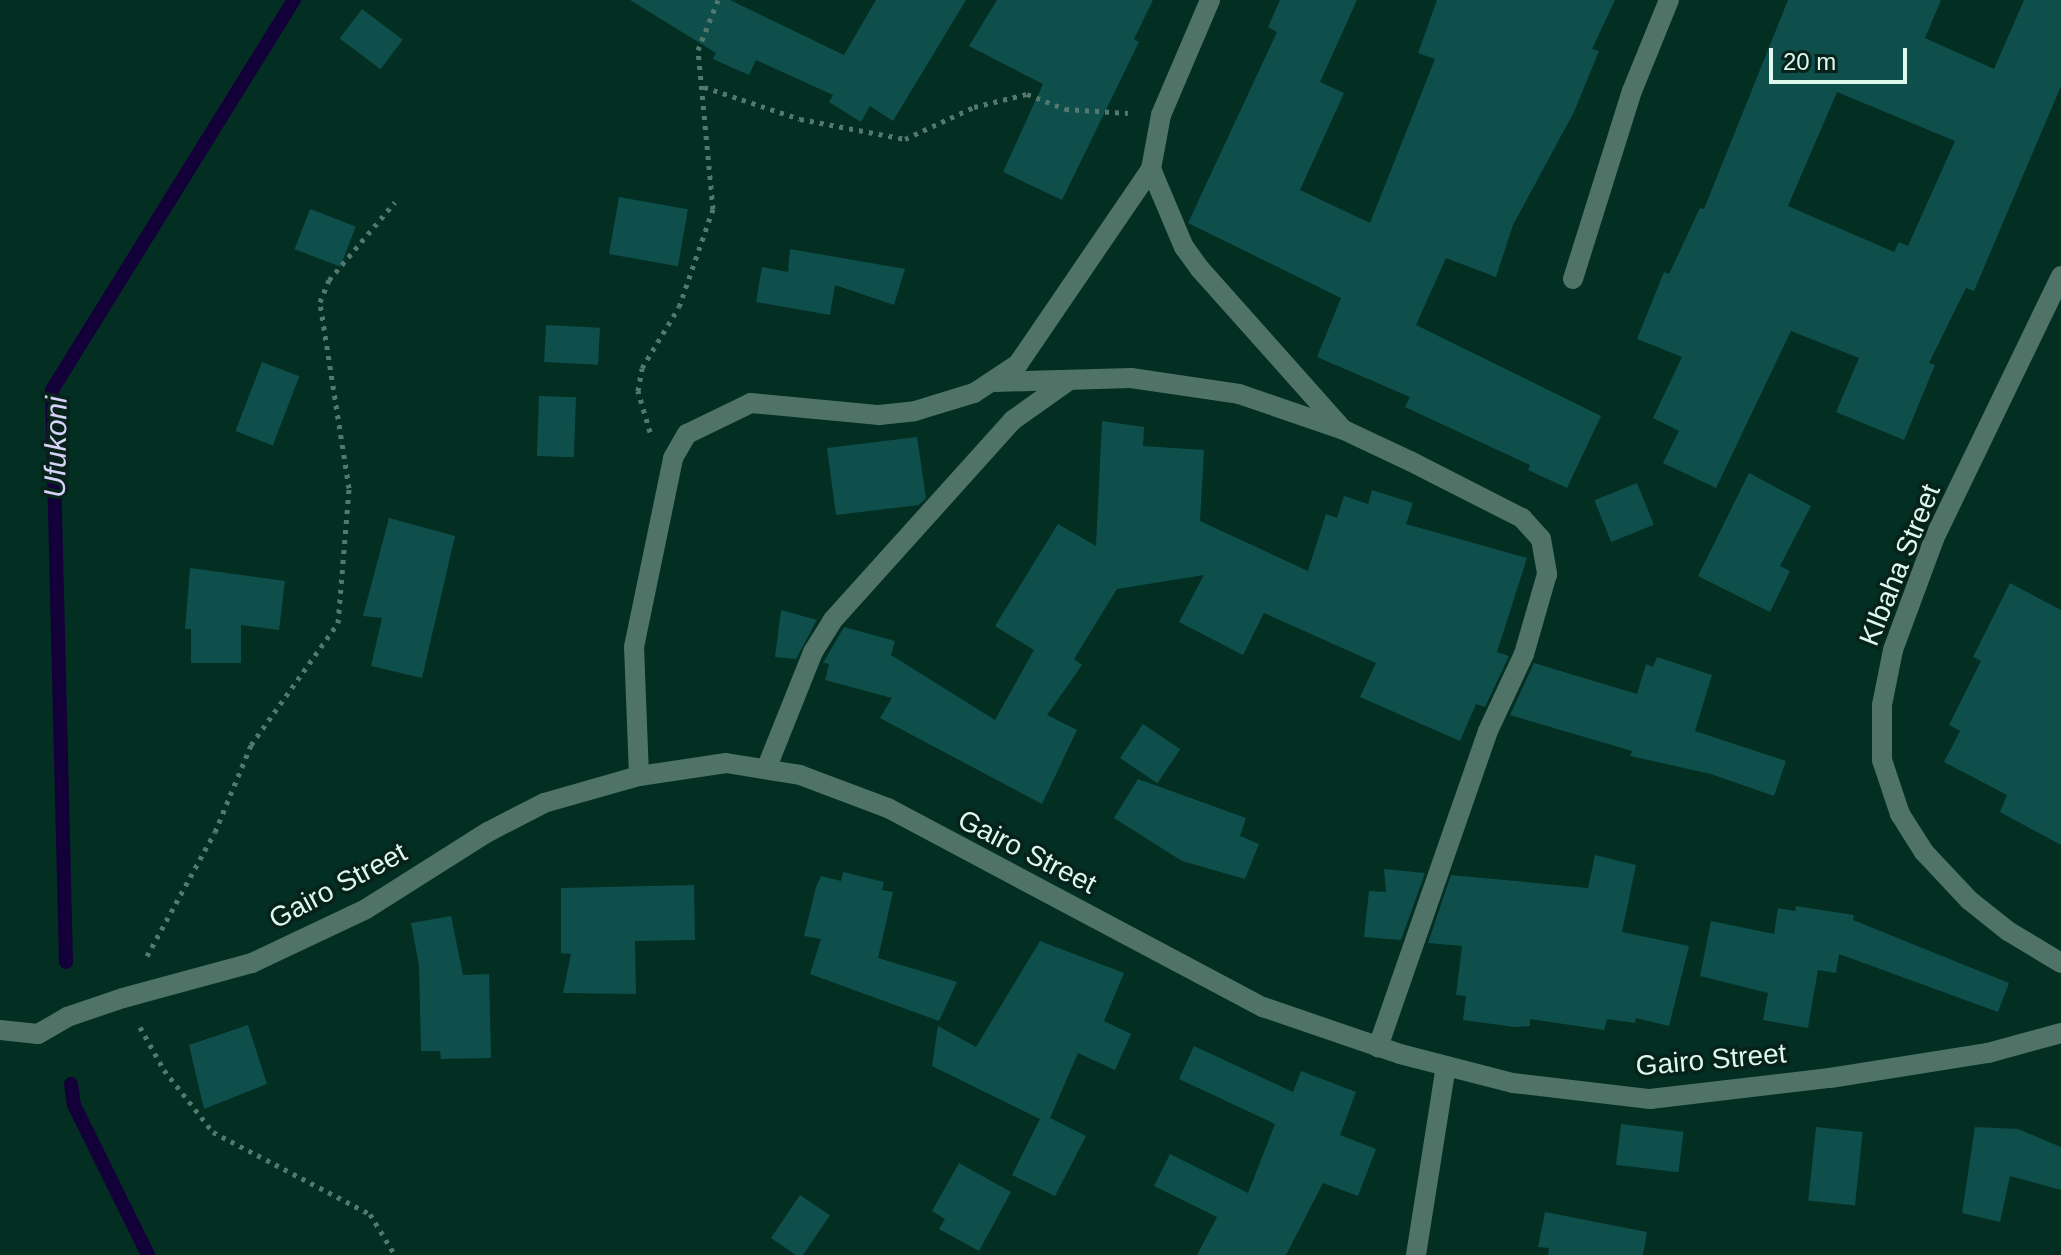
<!DOCTYPE html>
<html>
<head>
<meta charset="utf-8">
<style>
  body { margin:0 }
  #map { position:relative; width:2061px; height:1255px; overflow:hidden; background:#032e22; font-family:Helvetica,sans-serif }
  div>[style] { position:absolute }
  .stream>* { height:14px; margin:-7px; padding:0 7px; transform-origin:7px; border-radius:7px; background:#140039 }
  .building>* { inset:0; background:#0e4f4c; transform-origin:0 0 }
  .path>* { height:5px; margin-top:-2.5px; transform-origin:0; background:repeating-linear-gradient(90deg,#53786d 0 4px,transparent 0 10px) }
  .street>* { height:20px; margin:-10px; padding:0 10px; transform-origin:10px; border-radius:10px; background:#4f7366 }
  span { translate:-50% -50%; white-space:nowrap; text-align:center; line-height:1.15; -webkit-text-stroke:7px #06221a; paint-order:stroke }
  .street-label { font-size:28px; color:#def8ee }
  .water-label { font-size:30px; color:#d6d2f8; font-style:italic }
  .scale { position:absolute; left:1769px; top:48px; width:138px; height:36px; box-sizing:border-box; border:4px solid #def8ee; border-top:0; padding-left:10px; font-size:24px; line-height:28px; white-space:nowrap; color:#def8ee; -webkit-text-stroke:6px #06221a; paint-order:stroke }
</style>
</head>
<body>
<div id="map">
  <div class="stream">
    <i style="left:66px;top:962px;width:572px;rotate:-91.4deg"></i>
    <i style="left:52px;top:390px;width:459px;rotate:-58.2deg"></i>
    <i style="left:71px;top:1084px;width:21px;rotate:82deg"></i>
    <i style="left:74px;top:1105px;width:167px;rotate:63.7deg"></i>
  </div>
  <div class="building">
    <i style="clip-path:polygon(630px 0,730px 0,844px 55px,876px 0,966px 0,893px 121px,870px 106px,861px 122px,829px 102px,833px 95px,756px 60px,749px 75px,713px 59px,716px 53px)"></i>
    <i style="clip-path:polygon(997px 0,1153px 0,1134px 39px,1139px 42px,1062px 200px,1003px 172px,1043px 84px,969px 46px)"></i>
    <i style="clip-path:polygon(1280px 0,1357px 0,1320px 82px,1344px 93px,1300px 190px,1370px 223px,1435px 59px,1418px 53px,1437px 0,1615px 0,1592px 49px,1599px 51px,1574px 112px,1513px 225px,1496px 277px,1446px 258px,1416px 325px,1601px 416px,1567px 488px,1528px 470px,1530px 465px,1405px 407px,1410px 397px,1317px 357px,1341px 298px,1188px 223px,1277px 32px,1268px 27px)"></i>
    <i style="clip-path:polygon(evenodd,1788px 0,1941px 0,1925px 38px,1994px 69px,2024px 0,2061px 0,2061px 86px,1974px 291px,1966px 288px,1929px 363px,1935px 365px,1904px 440px,1836px 412px,1859px 358px,1791px 331px,1716px 488px,1663px 463px,1679px 431px,1653px 418px,1682px 357px,1637px 339px,1664px 272px,1669px 274px,1700px 208px,1704px 209px,1788px 0,1837px 92px,1955px 141px,1908px 246px,1899px 242px,1894px 252px,1788px 206px,1837px 92px)"></i>
    <i style="left:362px;top:9px;width:51px;height:37px;rotate:37deg"></i>
    <i style="left:619px;top:197px;width:70px;height:58px;rotate:10deg"></i>
    <i style="left:310px;top:209px;width:49px;height:43px;rotate:21deg"></i>
    <i style="clip-path:polygon(790px 249px,905px 269px,894px 305px,835px 285px,830px 315px,756px 302px,762px 267px,788px 272px)"></i>
    <i style="left:546px;top:325px;width:54px;height:37px;rotate:3deg"></i>
    <i style="left:262px;top:362px;width:40px;height:74px;rotate:21deg"></i>
    <i style="left:539px;top:396px;width:37px;height:60px;rotate:2deg"></i>
    <i style="clip-path:polygon(1102px 421px,1144px 427px,1143px 446px,1204px 450px,1200px 521px,1308px 571px,1326px 514px,1337px 518px,1344px 496px,1368px 504px,1372px 490px,1413px 503px,1406px 524px,1527px 558px,1497px 652px,1509px 656px,1485px 707px,1476px 704px,1460px 741px,1360px 697px,1376px 663px,1264px 613px,1243px 655px,1179px 622px,1204px 575px,1117px 589px,1074px 659px,1082px 665px,1047px 715px,1077px 730px,1042px 804px,880px 718px,892px 698px,825px 680px,829px 664px,823px 663px,844px 627px,895px 641px,891px 655px,995px 720px,1034px 650px,995px 626px,1058px 524px,1096px 546px)"></i>
    <i style="clip-path:polygon(917px 437px,926px 498px,919px 505px,836px 515px,827px 448px)"></i>
    <i style="clip-path:polygon(1749px 473px,1811px 506px,1780px 566px,1790px 571px,1770px 612px,1698px 576px)"></i>
    <i style="left:1637px;top:483px;width:45px;height:46px;rotate:68deg"></i>
    <i style="clip-path:polygon(389px 518px,455px 536px,422px 678px,371px 666px,382px 618px,363px 616px)"></i>
    <i style="clip-path:polygon(190px 568px,285px 581px,279px 630px,241px 625px,241px 663px,191px 663px,191px 629px,185px 629px)"></i>
    <i style="clip-path:polygon(2010px 583px,2061px 610px,2061px 845px,2000px 812px,2007px 795px,1944px 762px,1960px 731px,1949px 725px,1981px 661px,1973px 657px)"></i>
    <i style="clip-path:polygon(781px 610px,817px 620px,796px 659px,775px 657px)"></i>
    <i style="clip-path:polygon(1657px 657px,1712px 675px,1695px 731px,1786px 761px,1774px 796px,1711px 774px,1630px 756px,1632px 751px,1510px 715px,1534px 663px,1637px 694px,1646px 664px,1653px 667px)"></i>
    <i style="left:1143px;top:724px;width:45px;height:41px;rotate:34deg"></i>
    <i style="clip-path:polygon(1138px 779px,1246px 818px,1240px 836px,1259px 844px,1245px 879px,1182px 861px,1114px 818px)"></i>
    <i style="clip-path:polygon(1595px 855px,1636px 865px,1622px 932px,1689px 946px,1669px 1026px,1636px 1018px,1635px 1023px,1607px 1019px,1604px 1030px,1530px 1019px,1530px 1026px,1514px 1027px,1463px 1020px,1466px 996px,1456px 995px,1462px 946px,1428px 943px,1451px 875px,1588px 888px)"></i>
    <i style="clip-path:polygon(1384px 869px,1425px 873px,1401px 940px,1364px 937px,1369px 891px,1386px 892px)"></i>
    <i style="clip-path:polygon(843px 872px,884px 882px,882px 890px,893px 892px,878px 958px,957px 982px,939px 1021px,810px 974px,821px 939px,804px 936px,816px 887px,821px 876px,841px 881px)"></i>
    <i style="clip-path:polygon(694px 885px,695px 940px,635px 941px,636px 994px,563px 993px,571px 954px,561px 953px,561px 888px)"></i>
    <i style="clip-path:polygon(1796px 906px,1854px 915px,1853px 920px,2009px 983px,1998px 1012px,1839px 954px,1836px 973px,1818px 970px,1808px 1028px,1763px 1020px,1768px 993px,1700px 976px,1711px 921px,1774px 934px,1778px 908px,1795px 911px)"></i>
    <i style="clip-path:polygon(451px 916px,463px 975px,489px 974px,491px 1058px,441px 1059px,440px 1051px,421px 1051px,419px 965px,411px 923px)"></i>
    <i style="clip-path:polygon(1040px 941px,1124px 973px,1104px 1021px,1131px 1034px,1115px 1070px,1078px 1053px,1050px 1118px,1086px 1136px,1055px 1196px,1012px 1175px,1040px 1119px,932px 1066px,938px 1026px,976px 1047px)"></i>
    <i style="clip-path:polygon(248px 1025px,267px 1084px,204px 1109px,189px 1045px)"></i>
    <i style="clip-path:polygon(1194px 1046px,1293px 1092px,1301px 1071px,1356px 1092px,1340px 1135px,1376px 1149px,1358px 1196px,1323px 1183px,1286px 1255px,1197px 1255px,1217px 1217px,1154px 1186px,1170px 1154px,1248px 1193px,1275px 1124px,1179px 1079px)"></i>
    <i style="left:1621px;top:1124px;width:63px;height:41px;rotate:7deg"></i>
    <i style="left:1816px;top:1127px;width:47px;height:74px;rotate:6deg"></i>
    <i style="clip-path:polygon(1975px 1127px,2018px 1129px,2061px 1147px,2061px 1190px,2010px 1176px,2000px 1222px,1962px 1213px)"></i>
    <i style="clip-path:polygon(959px 1163px,1011px 1192px,979px 1251px,939px 1229px,945px 1219px,932px 1211px)"></i>
    <i style="left:800px;top:1195px;width:36px;height:52px;rotate:34deg"></i>
    <i style="clip-path:polygon(1545px 1212px,1647px 1232px,1643px 1255px,1548px 1255px,1549px 1248px,1538px 1247px)"></i>
  </div>
  <div class="path">
    <i style="left:704px;top:87px;width:101px;rotate:18.4deg"></i>
    <i style="left:800px;top:119px;width:107px;rotate:10.8deg"></i>
    <i style="left:905px;top:139px;width:76px;rotate:-24.9deg"></i>
    <i style="left:974px;top:107px;width:55px;rotate:-13.8deg"></i>
    <i style="left:1027px;top:94px;width:41px;rotate:21.5deg"></i>
    <i style="left:1065px;top:109px;width:63px;rotate:3.6deg"></i>
    <i style="left:650px;top:432px;width:43px;rotate:-106.3deg"></i>
    <i style="left:638px;top:391px;width:23px;rotate:-80deg"></i>
    <i style="left:642px;top:368px;width:71px;rotate:-58.8deg"></i>
    <i style="left:679px;top:307px;width:104px;rotate:-70.9deg"></i>
    <i style="left:713px;top:209px;width:160px;rotate:-95.4deg"></i>
    <i style="left:698px;top:50px;width:54px;rotate:-68.2deg"></i>
    <i style="left:147px;top:956px;width:141px;rotate:-61.3deg"></i>
    <i style="left:215px;top:832px;width:94px;rotate:-67.5deg"></i>
    <i style="left:251px;top:745px;width:150px;rotate:-54.5deg"></i>
    <i style="left:338px;top:623px;width:135px;rotate:-85.3deg"></i>
    <i style="left:349px;top:488px;width:188px;rotate:-98.9deg"></i>
    <i style="left:320px;top:302px;width:24px;rotate:-68deg"></i>
    <i style="left:329px;top:280px;width:102px;rotate:-49.8deg"></i>
    <i style="left:140px;top:1027px;width:49px;rotate:60.8deg"></i>
    <i style="left:164px;top:1070px;width:79px;rotate:51.7deg"></i>
    <i style="left:213px;top:1132px;width:177px;rotate:27.6deg"></i>
    <i style="left:370px;top:1214px;width:48px;rotate:58.6deg"></i>
  </div>
  <div class="street">
    <i style="left:1151px;top:169px;width:85px;rotate:67.1deg"></i>
    <i style="left:1184px;top:247px;width:27px;rotate:54deg"></i>
    <i style="left:1200px;top:269px;width:212px;rotate:48.3deg"></i>
    <i style="left:2061px;top:276px;width:292px;rotate:115.8deg"></i>
    <i style="left:1934px;top:539px;width:118px;rotate:110.3deg"></i>
    <i style="left:1893px;top:650px;width:56px;rotate:101.3deg"></i>
    <i style="left:1882px;top:705px;width:55px;rotate:90deg"></i>
    <i style="left:1882px;top:760px;width:57px;rotate:71.6deg"></i>
    <i style="left:1900px;top:814px;width:45px;rotate:57.7deg"></i>
    <i style="left:1924px;top:852px;width:66px;rotate:46.8deg"></i>
    <i style="left:1969px;top:900px;width:50px;rotate:38.5deg"></i>
    <i style="left:2008px;top:931px;width:62px;rotate:31.1deg"></i>
    <i style="left:1573px;top:279px;width:197px;rotate:-72.6deg"></i>
    <i style="left:1632px;top:91px;width:98px;rotate:-67.9deg"></i>
    <i style="left:995px;top:382px;width:136px;rotate:-1.7deg"></i>
    <i style="left:1131px;top:378px;width:109px;rotate:8.4deg"></i>
    <i style="left:1239px;top:394px;width:111px;rotate:18.9deg"></i>
    <i style="left:1344px;top:430px;width:73px;rotate:25.2deg"></i>
    <i style="left:1410px;top:461px;width:126px;rotate:27deg"></i>
    <i style="left:1522px;top:518px;width:28px;rotate:48deg"></i>
    <i style="left:1541px;top:539px;width:36px;rotate:80deg"></i>
    <i style="left:1547px;top:574px;width:83px;rotate:106deg"></i>
    <i style="left:1524px;top:654px;width:85px;rotate:115.1deg"></i>
    <i style="left:1488px;top:731px;width:335px;rotate:109.2deg"></i>
    <i style="left:767px;top:767px;width:124px;rotate:-68.2deg"></i>
    <i style="left:813px;top:652px;width:36px;rotate:-58deg"></i>
    <i style="left:832px;top:621px;width:270px;rotate:-48deg"></i>
    <i style="left:1013px;top:420px;width:67px;rotate:-35.3deg"></i>
    <i style="left:639px;top:776px;width:129px;rotate:-92.2deg"></i>
    <i style="left:634px;top:647px;width:193px;rotate:-78.3deg"></i>
    <i style="left:673px;top:458px;width:28px;rotate:-60deg"></i>
    <i style="left:687px;top:434px;width:71px;rotate:-25.8deg"></i>
    <i style="left:751px;top:403px;width:129px;rotate:5.4deg"></i>
    <i style="left:879px;top:415px;width:36px;rotate:-6deg"></i>
    <i style="left:915px;top:411px;width:62px;rotate:-17deg"></i>
    <i style="left:974px;top:393px;width:53px;rotate:-33.4deg"></i>
    <i style="left:1018px;top:364px;width:236px;rotate:-55.7deg"></i>
    <i style="left:1151px;top:169px;width:55px;rotate:-79.5deg"></i>
    <i style="left:1161px;top:115px;width:125px;rotate:-66.9deg"></i>
    <i style="left:0;top:1030px;width:38px;rotate:6deg"></i>
    <i style="left:38px;top:1034px;width:34px;rotate:-30deg"></i>
    <i style="left:67px;top:1017px;width:59px;rotate:-18.7deg"></i>
    <i style="left:123px;top:998px;width:134px;rotate:-15.2deg"></i>
    <i style="left:252px;top:963px;width:126px;rotate:-25.3deg"></i>
    <i style="left:366px;top:909px;width:144px;rotate:-32.3deg"></i>
    <i style="left:488px;top:832px;width:63px;rotate:-27.4deg"></i>
    <i style="left:544px;top:803px;width:99px;rotate:-15.9deg"></i>
    <i style="left:639px;top:776px;width:88px;rotate:-8.5deg"></i>
    <i style="left:726px;top:763px;width:75px;rotate:9.2deg"></i>
    <i style="left:800px;top:775px;width:94px;rotate:20.6deg"></i>
    <i style="left:888px;top:808px;width:425px;rotate:28deg"></i>
    <i style="left:1263px;top:1007px;width:145px;rotate:18.9deg"></i>
    <i style="left:1400px;top:1054px;width:117px;rotate:14.4deg"></i>
    <i style="left:1513px;top:1083px;width:138px;rotate:6.7deg"></i>
    <i style="left:1650px;top:1099px;width:181px;rotate:-6.7deg"></i>
    <i style="left:1830px;top:1078px;width:160px;rotate:-9deg"></i>
    <i style="left:1988px;top:1053px;width:76px;rotate:-15.3deg"></i>
    <i style="left:1416px;top:1255px;width:191px;rotate:-81deg"></i>
  </div>
  <div class="street-label">
    <span style="left:1900px;top:565px;rotate:-68deg">KIbaha Street</span>
    <span style="left:1027px;top:852px;rotate:27deg">Gairo Street</span>
    <span style="left:338px;top:886px;rotate:-28deg">Gairo Street</span>
    <span style="left:1711px;top:1060px;rotate:-5deg">Gairo Street</span>
  </div>
  <div class="water-label">
    <span style="left:56px;top:447px;rotate:-89deg">Ufukoni</span>
  </div>
  <div class="scale">20 m</div>
</div>
</body>
</html>
